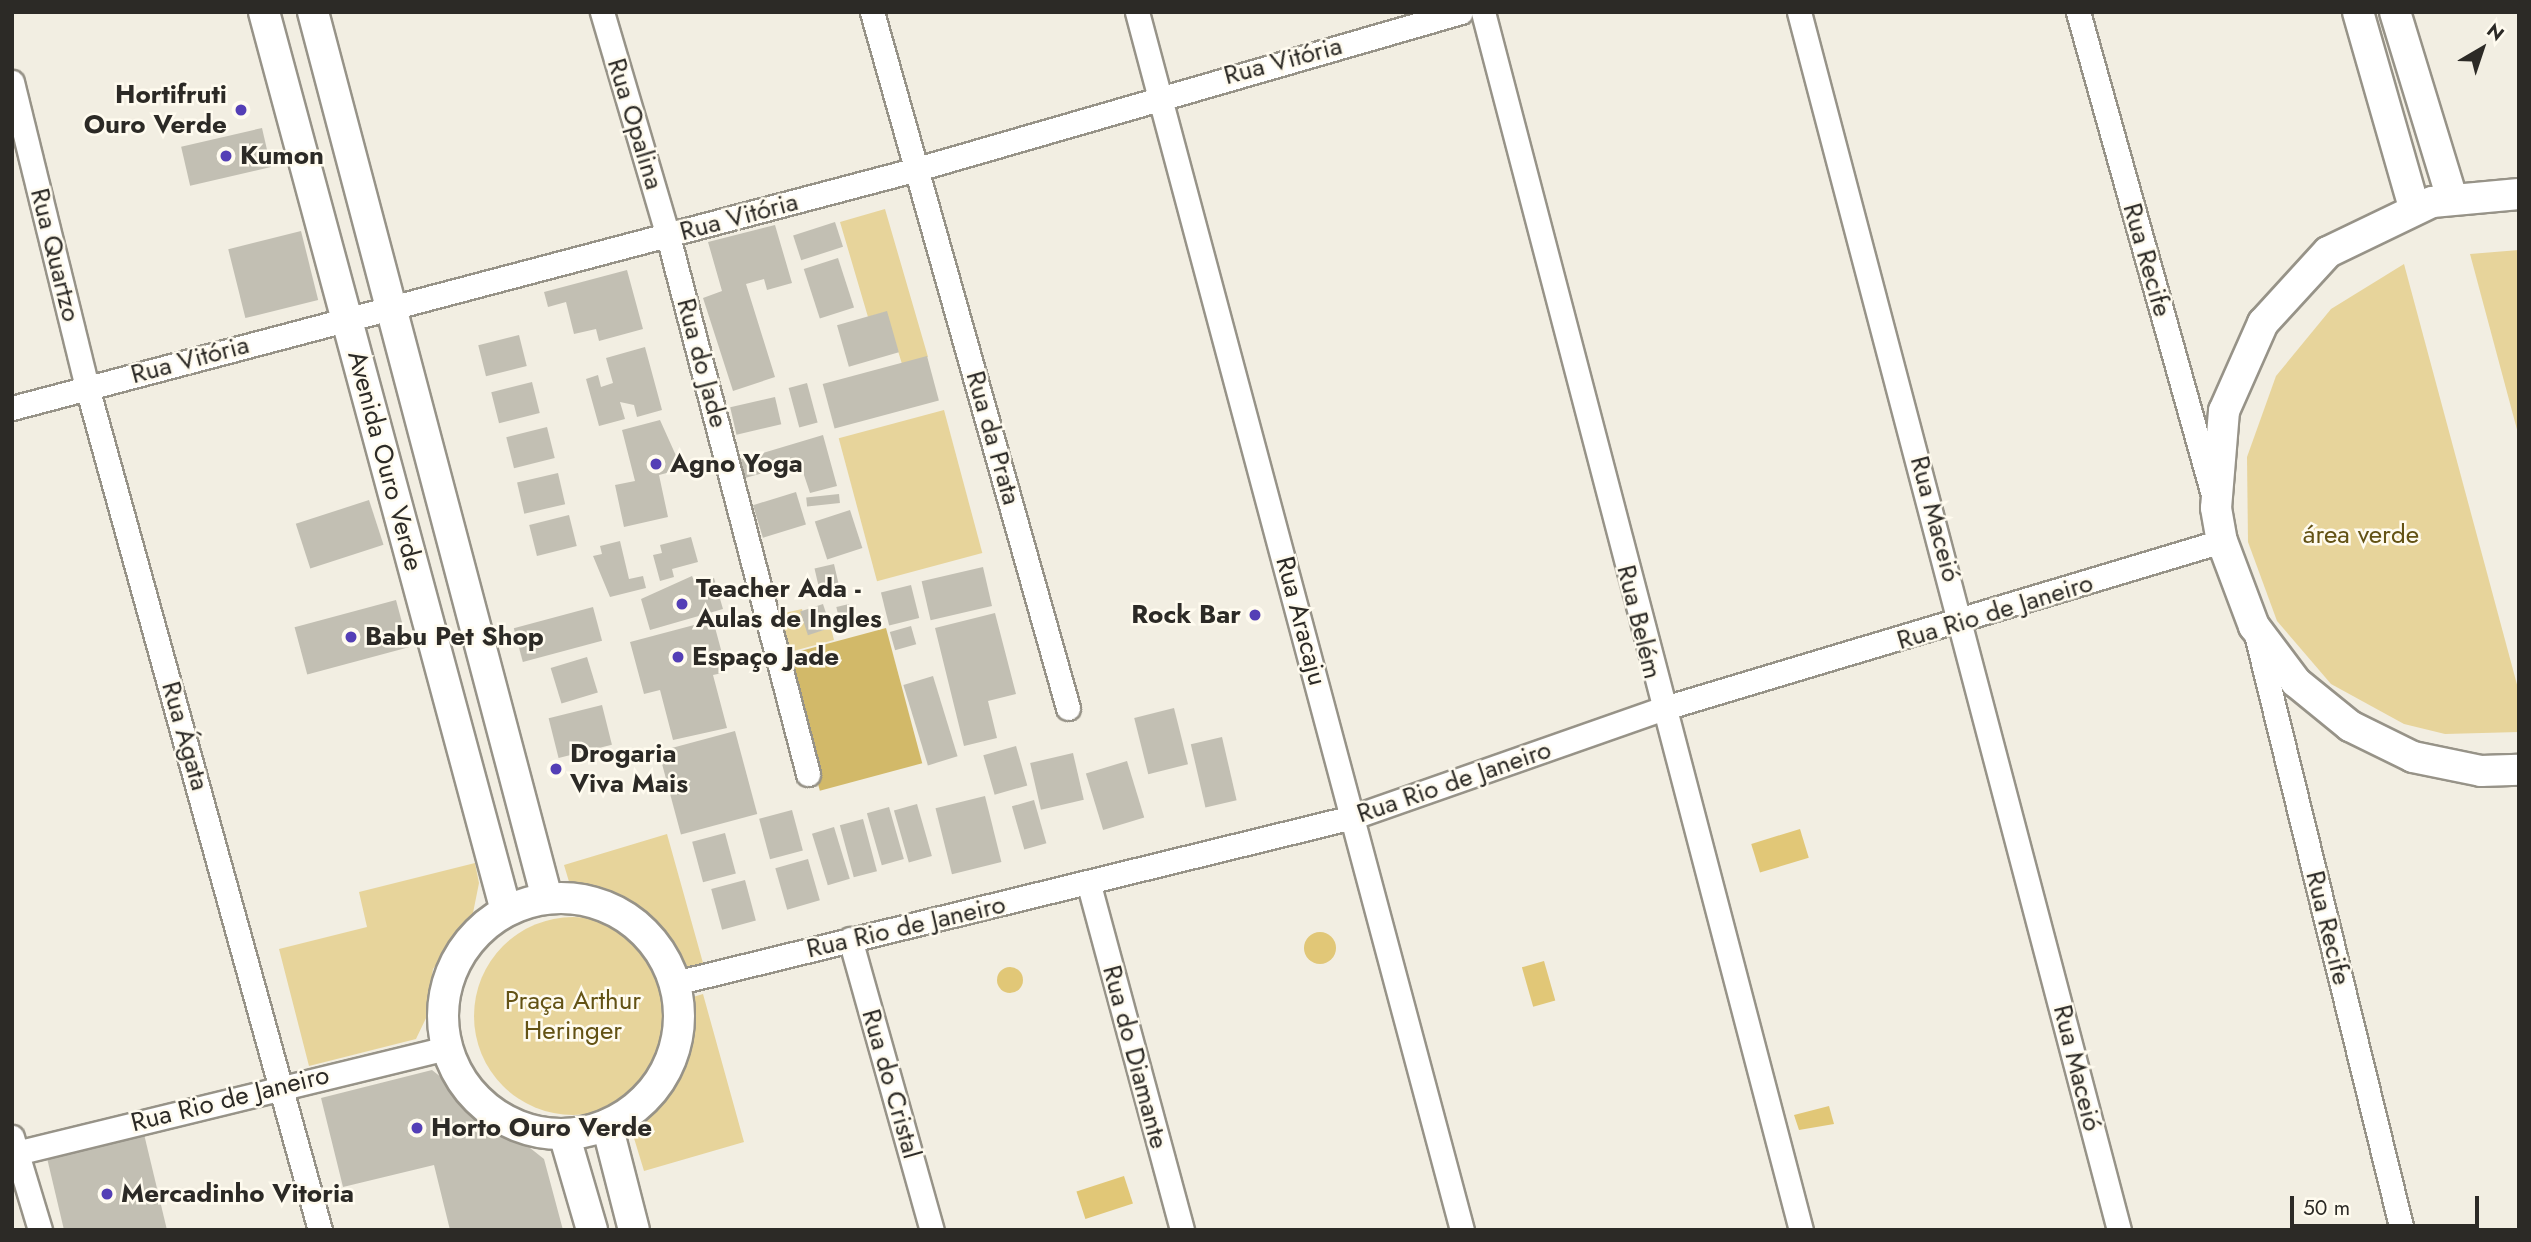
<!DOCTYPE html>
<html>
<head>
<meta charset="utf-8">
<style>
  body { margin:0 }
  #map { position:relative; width:2531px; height:1242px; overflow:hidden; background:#f2eee2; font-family:Jost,sans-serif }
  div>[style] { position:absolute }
  .green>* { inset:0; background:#e7d49b; transform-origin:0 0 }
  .round { border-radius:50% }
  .forest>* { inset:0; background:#d2b969; transform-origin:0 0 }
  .water>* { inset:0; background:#e1c777; transform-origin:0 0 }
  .building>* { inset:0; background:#c2bfb3; transform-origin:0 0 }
  .roads { filter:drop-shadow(2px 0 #979388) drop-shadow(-2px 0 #979388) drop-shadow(0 2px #979388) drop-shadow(0 -2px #979388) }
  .minor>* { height:23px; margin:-11.5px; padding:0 11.5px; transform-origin:11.5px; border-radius:11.5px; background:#fff }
  .tertiary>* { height:30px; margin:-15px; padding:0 15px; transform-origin:15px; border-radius:15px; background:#fff }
  .tertiary>.ring { margin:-15px; padding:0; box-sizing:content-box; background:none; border:30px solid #fff; border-radius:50% }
  .dots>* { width:19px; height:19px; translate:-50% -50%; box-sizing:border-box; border:4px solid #fffbef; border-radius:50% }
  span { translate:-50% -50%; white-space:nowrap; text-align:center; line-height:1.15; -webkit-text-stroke:5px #fffbef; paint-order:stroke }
  .street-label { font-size:26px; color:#2c2a26 }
  .poi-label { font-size:26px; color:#2c2a26; font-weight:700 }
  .right { translate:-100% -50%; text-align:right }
  .left { translate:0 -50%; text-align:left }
  .park-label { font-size:26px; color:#635214 }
  .frame { position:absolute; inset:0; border:14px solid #2c2a26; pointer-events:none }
  .north { position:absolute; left:2447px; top:14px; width:70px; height:70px; -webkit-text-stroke:5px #fffbef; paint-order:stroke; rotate:39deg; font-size:19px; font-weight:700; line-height:28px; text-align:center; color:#2c2a26 }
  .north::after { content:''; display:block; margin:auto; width:24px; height:32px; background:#2c2a26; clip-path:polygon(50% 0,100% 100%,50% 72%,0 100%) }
  .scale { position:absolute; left:2290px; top:1196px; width:189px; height:32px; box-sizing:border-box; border:4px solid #2c2a26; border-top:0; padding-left:9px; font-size:21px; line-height:24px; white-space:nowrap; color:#2c2a26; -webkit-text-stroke:5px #fffbef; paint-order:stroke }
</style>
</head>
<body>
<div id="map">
  <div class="green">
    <i style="clip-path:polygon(885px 209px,928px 357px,902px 364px,886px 312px,868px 317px,840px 222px)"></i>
    <i style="clip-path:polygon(2519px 250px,2519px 437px,2470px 254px)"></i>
    <i style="clip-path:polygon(2404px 264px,2519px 692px,2519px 732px,2445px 734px,2404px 724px,2331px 684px,2277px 621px,2248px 542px,2247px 457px,2276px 376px,2331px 309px)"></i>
    <i style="left:944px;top:410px;width:148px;height:109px;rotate:75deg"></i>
    <i style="clip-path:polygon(802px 609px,808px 634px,831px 628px,834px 640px,786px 653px,776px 615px)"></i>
    <i style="clip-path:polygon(667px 834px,703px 963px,688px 967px,645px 911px,570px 885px,564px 865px)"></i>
    <i style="clip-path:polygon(475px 863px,479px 883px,472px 918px,433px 969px,427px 1016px,416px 1039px,309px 1066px,279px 949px,367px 927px,359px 892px)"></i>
    <i class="round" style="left:474px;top:917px;width:198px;height:198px"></i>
    <i style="clip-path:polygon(703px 994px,744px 1142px,644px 1171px,630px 1125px,670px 1093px,684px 1071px,693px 1041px,693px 997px)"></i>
  </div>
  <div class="forest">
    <i style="left:886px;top:628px;width:140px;height:106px;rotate:75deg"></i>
  </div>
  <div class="water">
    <i style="left:1800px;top:829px;width:30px;height:51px;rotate:73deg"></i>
    <i class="round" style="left:1304px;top:932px;width:32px;height:32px"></i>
    <i style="left:1544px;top:961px;width:41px;height:23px;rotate:74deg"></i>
    <i class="round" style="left:997px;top:967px;width:26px;height:26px"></i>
    <i style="clip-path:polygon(1829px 1106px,1834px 1124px,1799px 1130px,1794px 1115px)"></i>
    <i style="left:1124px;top:1176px;width:29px;height:50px;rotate:72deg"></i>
  </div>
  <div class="building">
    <i style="left:262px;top:128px;width:40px;height:83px;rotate:77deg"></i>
    <i style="left:835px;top:222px;width:26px;height:44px;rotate:72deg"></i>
    <i style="clip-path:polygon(775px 225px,792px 283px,767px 290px,764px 279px,746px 284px,775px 377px,733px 391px,703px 298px,722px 291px,708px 242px)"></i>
    <i style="left:301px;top:231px;width:71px;height:75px;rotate:76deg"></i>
    <i style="left:838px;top:258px;width:52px;height:36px;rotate:72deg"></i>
    <i style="clip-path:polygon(627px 270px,643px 329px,599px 341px,596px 329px,574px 334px,566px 302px,548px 307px,544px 292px)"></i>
    <i style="left:887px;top:311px;width:43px;height:52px;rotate:74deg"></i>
    <i style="left:519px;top:335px;width:32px;height:42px;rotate:76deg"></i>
    <i style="clip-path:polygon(645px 347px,662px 410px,637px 417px,634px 405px,620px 402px,625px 419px,599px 426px,586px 379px,598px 375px,601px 387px,613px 383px,606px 358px)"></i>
    <i style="left:927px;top:356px;width:46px;height:108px;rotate:75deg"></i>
    <i style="left:532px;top:382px;width:32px;height:42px;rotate:76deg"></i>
    <i style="left:807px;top:383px;width:41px;height:19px;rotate:75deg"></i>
    <i style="left:775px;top:397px;width:28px;height:46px;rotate:77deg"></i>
    <i style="clip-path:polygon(660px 420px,682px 469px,659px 475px,668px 517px,624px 527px,615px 485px,635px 481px,622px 430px)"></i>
    <i style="left:547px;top:427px;width:32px;height:42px;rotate:76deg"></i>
    <i style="clip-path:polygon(823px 435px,837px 486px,810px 493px,800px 463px,745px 478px,739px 460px)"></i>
    <i style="left:558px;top:473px;width:32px;height:42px;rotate:77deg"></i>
    <i style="left:796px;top:492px;width:34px;height:45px;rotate:73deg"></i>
    <i style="left:839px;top:494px;width:9px;height:33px;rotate:84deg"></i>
    <i style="left:369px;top:500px;width:47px;height:77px;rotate:72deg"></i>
    <i style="left:850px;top:510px;width:40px;height:37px;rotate:72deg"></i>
    <i style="left:569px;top:515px;width:32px;height:41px;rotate:76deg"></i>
    <i style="clip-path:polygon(691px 537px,698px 562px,672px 569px,674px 577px,660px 581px,653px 555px,662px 553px,660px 545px)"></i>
    <i style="clip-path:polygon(620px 541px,629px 579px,643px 576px,646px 588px,610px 597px,593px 556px,602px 554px,600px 546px)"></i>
    <i style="left:834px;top:564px;width:27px;height:20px;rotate:77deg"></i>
    <i style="left:983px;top:567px;width:40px;height:63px;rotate:77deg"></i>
    <i style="clip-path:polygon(692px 576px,695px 583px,714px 578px,723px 609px,650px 630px,641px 599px)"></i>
    <i style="left:911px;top:585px;width:34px;height:31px;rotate:76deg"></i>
    <i style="left:396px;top:600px;width:49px;height:105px;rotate:75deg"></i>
    <i style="left:823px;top:604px;width:25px;height:24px;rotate:72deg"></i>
    <i style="left:849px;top:604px;width:23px;height:13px;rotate:77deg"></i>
    <i style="left:593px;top:607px;width:35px;height:82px;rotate:75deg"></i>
    <i style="clip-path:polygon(995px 613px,1016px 694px,988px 701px,997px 738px,964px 746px,935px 628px)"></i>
    <i style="clip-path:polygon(713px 620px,727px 672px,713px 675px,727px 728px,673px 740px,660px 690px,644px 694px,630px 642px)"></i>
    <i style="left:911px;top:626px;width:19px;height:22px;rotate:74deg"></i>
    <i style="left:587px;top:657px;width:37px;height:38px;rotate:73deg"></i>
    <i style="left:933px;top:676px;width:84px;height:31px;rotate:73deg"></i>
    <i style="left:602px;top:705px;width:41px;height:55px;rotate:76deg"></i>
    <i style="left:1174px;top:708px;width:58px;height:41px;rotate:76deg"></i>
    <i style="left:735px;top:731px;width:86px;height:79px;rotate:75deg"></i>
    <i style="left:1222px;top:737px;width:65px;height:32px;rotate:77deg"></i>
    <i style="left:1016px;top:746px;width:41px;height:34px;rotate:74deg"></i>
    <i style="left:1073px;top:753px;width:48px;height:44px;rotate:77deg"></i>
    <i style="left:1127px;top:761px;width:59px;height:43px;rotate:73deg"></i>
    <i style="left:985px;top:796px;width:68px;height:51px;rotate:76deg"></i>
    <i style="left:1034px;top:800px;width:45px;height:23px;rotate:74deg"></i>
    <i style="left:917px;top:804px;width:54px;height:24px;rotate:74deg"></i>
    <i style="left:889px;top:807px;width:54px;height:23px;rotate:74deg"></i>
    <i style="left:792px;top:810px;width:42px;height:34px;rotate:75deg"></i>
    <i style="left:863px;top:819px;width:54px;height:24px;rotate:75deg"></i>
    <i style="left:834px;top:827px;width:54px;height:23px;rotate:73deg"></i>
    <i style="left:725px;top:833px;width:42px;height:34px;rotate:75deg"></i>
    <i style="left:808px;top:859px;width:43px;height:34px;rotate:74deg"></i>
    <i style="left:745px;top:880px;width:42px;height:35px;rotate:75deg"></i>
    <i style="clip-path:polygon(432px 1070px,544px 1159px,563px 1230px,450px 1230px,434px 1165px,343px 1187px,321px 1098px)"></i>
    <i style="clip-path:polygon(144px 1134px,167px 1230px,64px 1230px,47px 1158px)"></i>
  </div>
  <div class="roads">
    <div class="minor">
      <i style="left:602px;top:12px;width:234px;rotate:73.6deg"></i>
      <i style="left:668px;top:236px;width:556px;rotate:75.41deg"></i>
      <i style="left:872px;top:12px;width:723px;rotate:74.27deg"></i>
      <i style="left:1137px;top:12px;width:1261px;rotate:75.06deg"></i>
      <i style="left:1483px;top:12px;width:1259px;rotate:75.37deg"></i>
      <i style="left:1799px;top:12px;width:1259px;rotate:75.28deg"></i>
      <i style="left:2078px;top:12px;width:502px;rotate:74.38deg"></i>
      <i style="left:12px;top:82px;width:314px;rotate:76.2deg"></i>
      <i style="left:87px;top:387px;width:875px;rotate:74.55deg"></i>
      <i style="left:12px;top:408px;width:936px;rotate:-14.79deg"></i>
      <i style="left:917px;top:169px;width:566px;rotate:-16.1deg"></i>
      <i style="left:2256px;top:634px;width:614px;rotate:76.24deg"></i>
      <i style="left:1089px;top:885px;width:357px;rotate:74.9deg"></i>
      <i style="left:850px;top:939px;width:302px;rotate:74.3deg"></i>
      <i style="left:675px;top:983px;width:698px;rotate:-13.76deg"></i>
      <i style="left:1353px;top:817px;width:326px;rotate:-19.3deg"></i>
      <i style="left:1661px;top:709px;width:586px;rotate:-16.67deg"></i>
      <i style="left:12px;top:1137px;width:97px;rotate:73.2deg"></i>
      <i style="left:12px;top:1154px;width:448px;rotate:-13.7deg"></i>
    </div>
    <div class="tertiary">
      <i style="left:264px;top:12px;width:931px;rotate:74.93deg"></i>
      <i style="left:313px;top:12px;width:916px;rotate:75.21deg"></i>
      <i style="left:2358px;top:12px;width:203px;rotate:74deg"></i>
      <i style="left:2395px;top:12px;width:195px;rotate:73deg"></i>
      <i style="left:2519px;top:194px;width:87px;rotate:174.7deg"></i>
      <i style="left:2432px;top:202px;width:115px;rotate:154.3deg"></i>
      <i style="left:2328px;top:252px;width:96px;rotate:132.5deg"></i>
      <i style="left:2263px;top:323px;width:96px;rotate:113.9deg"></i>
      <i style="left:2224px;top:411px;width:97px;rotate:94.7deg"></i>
      <i style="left:2216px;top:508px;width:34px;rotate:80deg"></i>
      <i style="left:2222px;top:541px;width:91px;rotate:69.4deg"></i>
      <i style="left:2254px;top:626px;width:70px;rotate:53.1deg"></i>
      <i style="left:2296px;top:682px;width:70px;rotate:39.2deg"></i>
      <i style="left:2350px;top:726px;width:70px;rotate:26.2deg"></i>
      <i style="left:2413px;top:757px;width:69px;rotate:11.6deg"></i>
      <i style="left:2481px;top:771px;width:38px;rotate:-2deg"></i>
      <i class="ring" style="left:443px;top:898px;width:206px;height:206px"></i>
      <i style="left:607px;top:1125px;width:108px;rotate:75.6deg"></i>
      <i style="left:564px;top:1134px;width:100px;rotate:73.7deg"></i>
    </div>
  </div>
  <div class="dots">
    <i style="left:241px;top:110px;background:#543fb6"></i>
    <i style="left:226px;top:156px;background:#543fb6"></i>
    <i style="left:656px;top:464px;background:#543fb6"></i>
    <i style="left:682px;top:604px;background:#543fb6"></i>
    <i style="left:1255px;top:615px;background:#543fb6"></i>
    <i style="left:351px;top:637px;background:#543fb6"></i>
    <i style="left:678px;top:657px;background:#543fb6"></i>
    <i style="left:556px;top:769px;background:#543fb6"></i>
    <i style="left:417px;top:1128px;background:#543fb6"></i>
    <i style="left:107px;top:1194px;background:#543fb6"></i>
  </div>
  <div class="street-label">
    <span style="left:1283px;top:61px;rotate:-15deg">Rua Vitória</span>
    <span style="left:635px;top:124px;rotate:73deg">Rua Opalina</span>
    <span style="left:739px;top:217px;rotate:-15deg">Rua Vitória</span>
    <span style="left:55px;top:255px;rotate:76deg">Rua Quartzo</span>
    <span style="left:2147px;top:260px;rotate:74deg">Rua Recife</span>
    <span style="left:190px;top:360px;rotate:-15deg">Rua Vitória</span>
    <span style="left:702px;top:363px;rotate:75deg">Rua do Jade</span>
    <span style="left:993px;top:438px;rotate:74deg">Rua da Prata</span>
    <span style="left:385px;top:461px;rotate:75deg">Avenida Ouro Verde</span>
    <span style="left:1935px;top:519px;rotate:75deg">Rua Maceió</span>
    <span style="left:1995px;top:612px;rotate:-17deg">Rua Rio de Janeiro</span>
    <span style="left:1301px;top:621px;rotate:75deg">Rua Aracaju</span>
    <span style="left:1639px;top:622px;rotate:76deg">Rua Belém</span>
    <span style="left:185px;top:736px;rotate:74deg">Rua Ágata</span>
    <span style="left:1454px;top:782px;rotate:-19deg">Rua Rio de Janeiro</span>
    <span style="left:906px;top:927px;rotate:-13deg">Rua Rio de Janeiro</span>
    <span style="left:2328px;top:928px;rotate:76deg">Rua Recife</span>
    <span style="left:1135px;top:1057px;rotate:75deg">Rua do Diamante</span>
    <span style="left:2077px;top:1068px;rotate:76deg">Rua Maceió</span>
    <span style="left:891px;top:1084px;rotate:74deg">Rua do Cristal</span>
    <span style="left:230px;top:1099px;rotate:-14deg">Rua Rio de Janeiro</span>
  </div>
  <div class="poi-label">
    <span class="right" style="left:227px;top:110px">Hortifruti<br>Ouro Verde</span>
    <span class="left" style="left:240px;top:156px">Kumon</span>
    <span class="left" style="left:670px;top:464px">Agno Yoga</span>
    <span class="left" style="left:696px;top:604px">Teacher Ada -<br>Aulas de Ingles</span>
    <span class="right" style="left:1241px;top:615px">Rock Bar</span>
    <span class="left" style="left:365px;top:637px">Babu Pet Shop</span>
    <span class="left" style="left:692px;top:657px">Espaço Jade</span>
    <span class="left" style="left:570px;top:769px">Drogaria<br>Viva Mais</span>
    <span class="left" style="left:431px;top:1128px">Horto Ouro Verde</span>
    <span class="left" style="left:121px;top:1194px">Mercadinho Vitoria</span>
  </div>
  <div class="park-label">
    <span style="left:2361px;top:535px">área verde</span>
    <span style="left:573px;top:1016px">Praça Arthur<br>Heringer</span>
  </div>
  <div class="frame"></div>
  <div class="north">N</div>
  <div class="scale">50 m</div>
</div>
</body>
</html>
